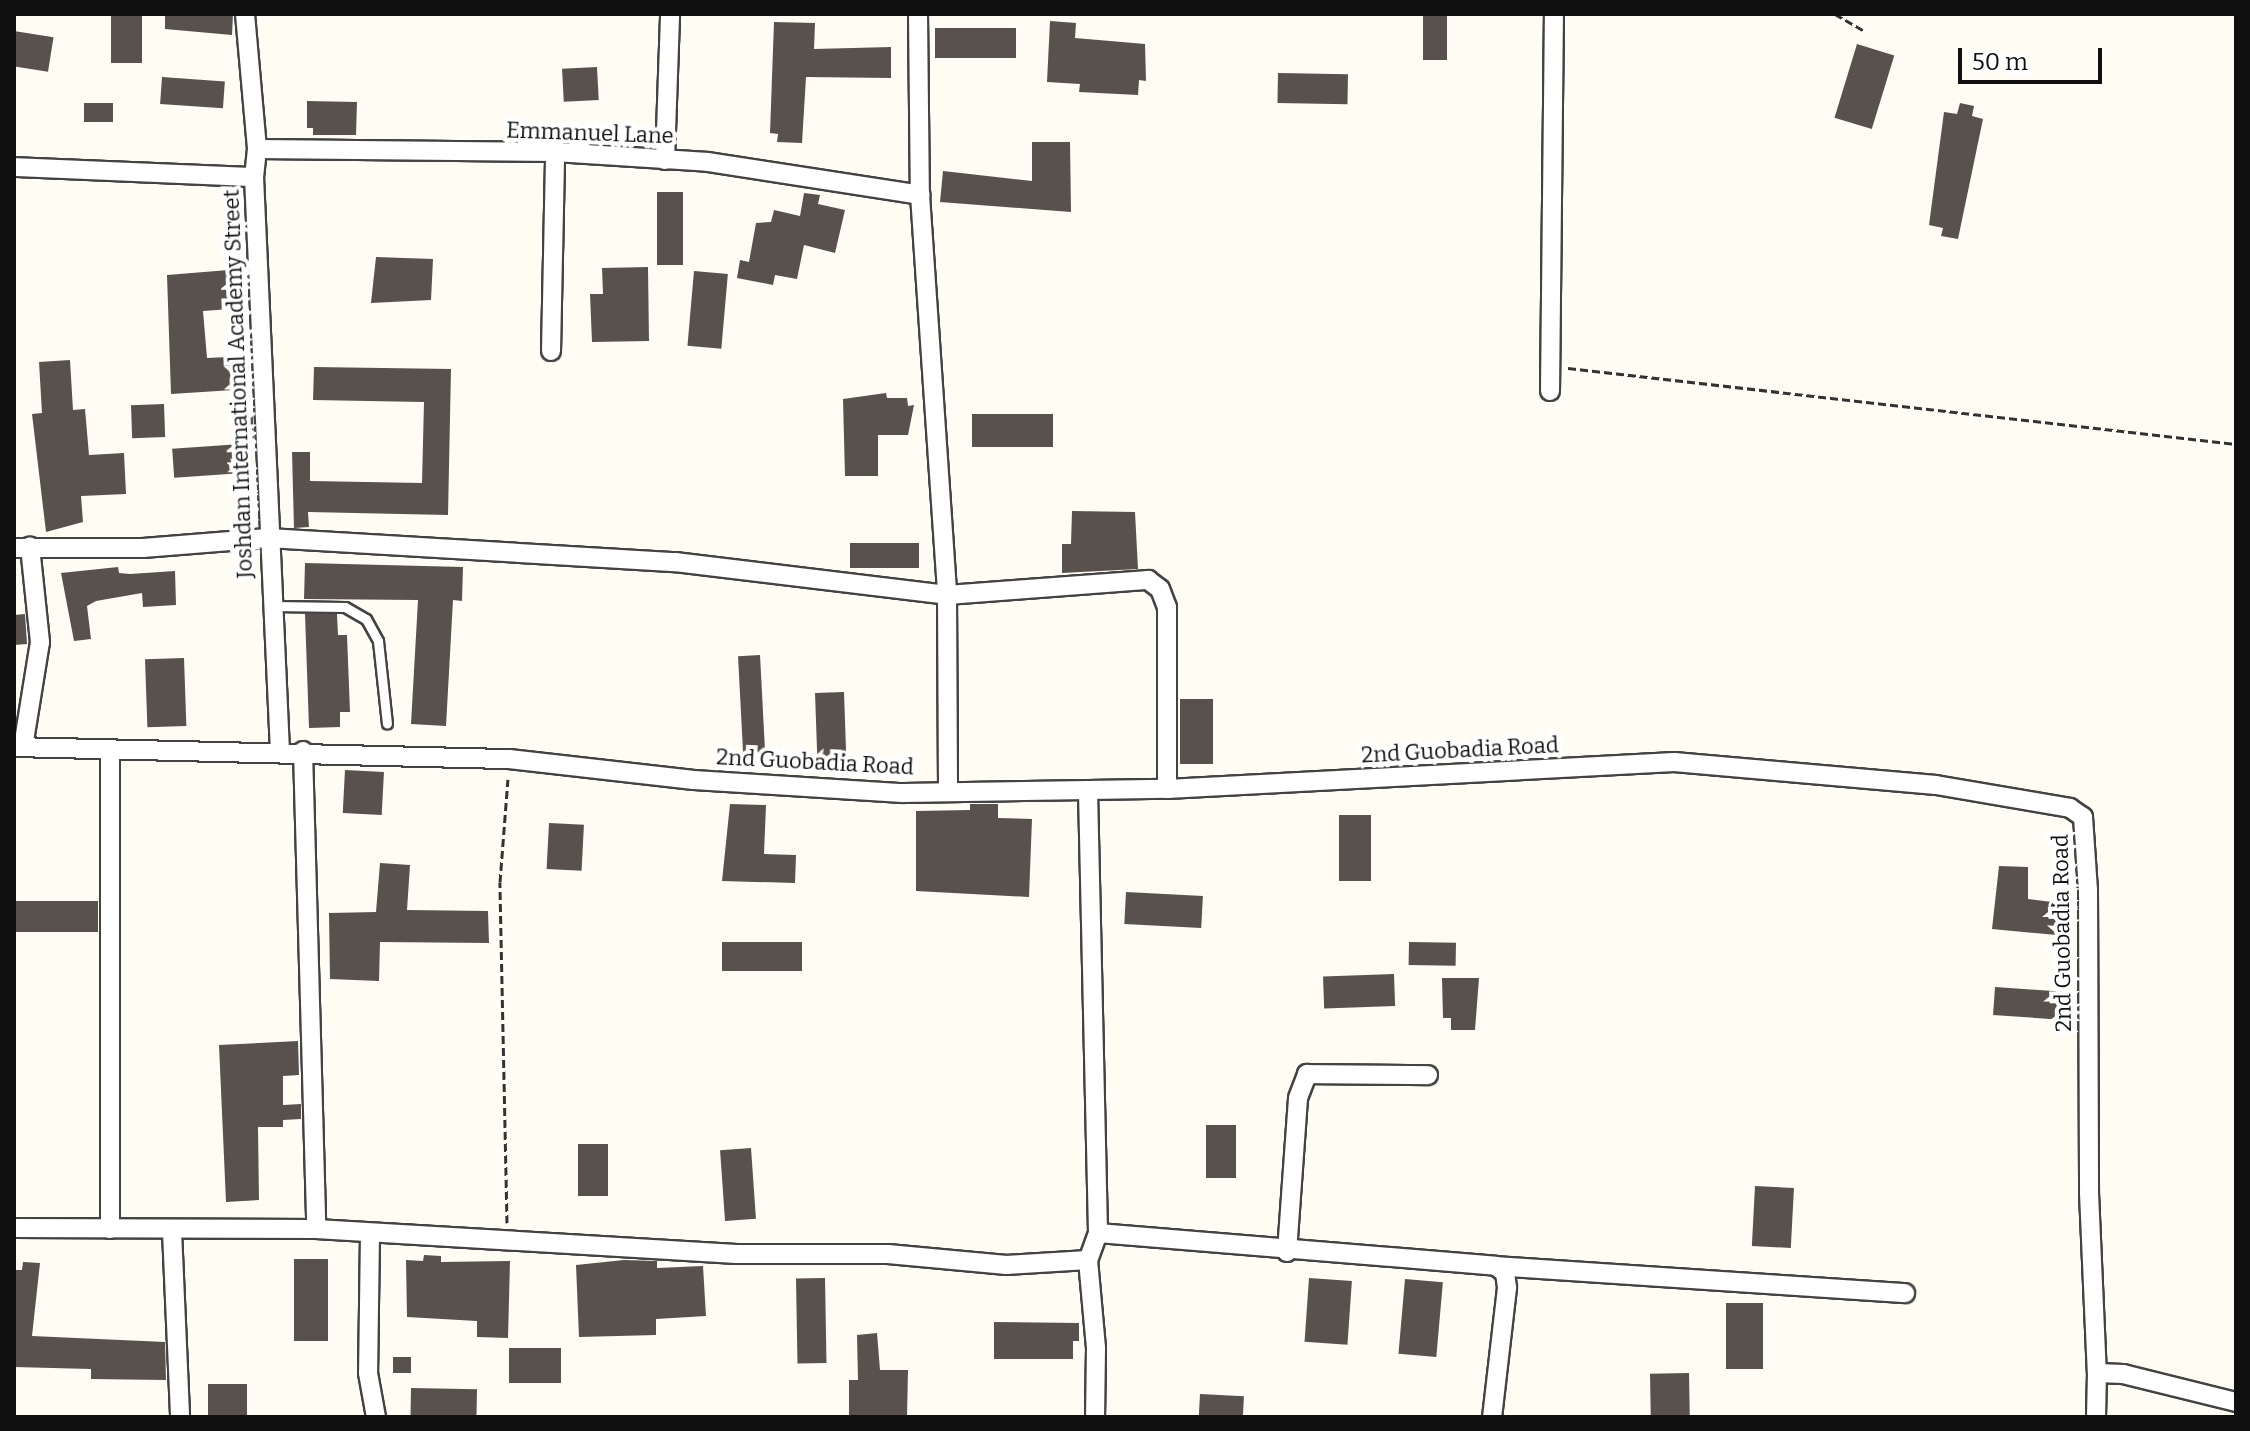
<!DOCTYPE html>
<html>
<head>
<meta charset="utf-8">
<style>
  body { margin:0 }
  #map { position:relative; width:2250px; height:1431px; overflow:hidden; background:#fefcf3; font-family:Bitter,serif }
  div>[style] { position:absolute }
  .building>* { inset:0; background:#58514d; transform-origin:0 0 }
  .path>* { height:3px; margin-top:-1.5px; transform-origin:0; background:repeating-linear-gradient(90deg,#323232 0 8px,transparent 0 12px) }
  .roads { filter:drop-shadow(2px 0 #434343) drop-shadow(-2px 0 #434343) drop-shadow(0 2px #434343) drop-shadow(0 -2px #434343) }
  .service>* { height:9px; margin:-4.5px; padding:0 4.5px; transform-origin:4.5px; border-radius:4.5px; background:#fff }
  .minor>* { height:18px; margin:-9px; padding:0 9px; transform-origin:9px; border-radius:9px; background:#fff }
  span { translate:-50% -50%; white-space:nowrap; text-align:center; line-height:1.15; -webkit-text-stroke:8px #fff; paint-order:stroke }
  .street-label { font-size:22px; color:#101010 }
  .frame { position:absolute; inset:0; border:16px solid #101010; pointer-events:none }
  .scale { position:absolute; left:1958px; top:48px; width:144px; height:36px; box-sizing:border-box; border:4px solid #101010; border-top:0; padding-left:10px; font-size:24px; line-height:28px; white-space:nowrap; color:#101010; -webkit-text-stroke:6px #fff; paint-order:stroke }
</style>
</head>
<body>
<div id="map">
  <div class="building">
    <i style="left:111px;top:14px;width:31px;height:49px"></i>
    <i style="clip-path:polygon(165px 14px,233px 14px,232px 35px,165px 29px)"></i>
    <i style="left:1423px;top:14px;width:24px;height:46px"></i>
    <i style="clip-path:polygon(1050px 21px,1076px 23px,1075px 38px,1145px 44px,1146px 81px,1139px 80px,1138px 95px,1079px 92px,1080px 84px,1047px 82px)"></i>
    <i style="clip-path:polygon(774px 22px,815px 23px,814px 49px,891px 47px,891px 78px,806px 77px,802px 143px,777px 142px,778px 134px,770px 133px)"></i>
    <i style="left:935px;top:28px;width:81px;height:30px"></i>
    <i style="left:14px;top:31px;width:40px;height:35px;rotate:9deg"></i>
    <i style="left:1857px;top:44px;width:39px;height:77px;rotate:17deg"></i>
    <i style="left:597px;top:67px;width:33px;height:35px;rotate:87deg"></i>
    <i style="left:1278px;top:73px;width:70px;height:30px;rotate:1deg"></i>
    <i style="left:162px;top:77px;width:63px;height:27px;rotate:4deg"></i>
    <i style="clip-path:polygon(307px 101px,357px 102px,356px 135px,313px 135px,313px 128px,307px 128px)"></i>
    <i style="left:84px;top:103px;width:29px;height:19px"></i>
    <i style="clip-path:polygon(1960px 103px,1974px 106px,1972px 116px,1983px 119px,1958px 239px,1941px 236px,1943px 228px,1929px 225px,1944px 112px,1957px 114px)"></i>
    <i style="clip-path:polygon(1032px 142px,1070px 142px,1071px 212px,940px 202px,943px 171px,1032px 181px)"></i>
    <i style="left:657px;top:192px;width:26px;height:73px"></i>
    <i style="clip-path:polygon(804px 193px,820px 195px,818px 204px,845px 210px,835px 253px,804px 245px,797px 279px,775px 275px,773px 285px,737px 278px,740px 260px,749px 262px,756px 223px,771px 222px,774px 210px,800px 216px)"></i>
    <i style="clip-path:polygon(376px 257px,433px 259px,431px 300px,371px 303px)"></i>
    <i style="clip-path:polygon(648px 267px,649px 341px,592px 342px,590px 294px,603px 294px,602px 268px)"></i>
    <i style="clip-path:polygon(241px 269px,244px 308px,203px 311px,207px 358px,248px 356px,249px 389px,171px 394px,167px 275px)"></i>
    <i style="left:694px;top:271px;width:34px;height:75px;rotate:5deg"></i>
    <i style="clip-path:polygon(70px 360px,73px 410px,85px 409px,89px 455px,124px 453px,126px 494px,81px 496px,83px 522px,46px 532px,32px 414px,42px 413px,39px 362px)"></i>
    <i style="clip-path:polygon(314px 367px,451px 369px,448px 515px,308px 512px,309px 527px,294px 528px,292px 452px,310px 452px,310px 481px,422px 483px,424px 402px,313px 400px)"></i>
    <i style="clip-path:polygon(886px 393px,887px 398px,907px 398px,908px 406px,914px 405px,908px 435px,878px 435px,878px 476px,845px 476px,843px 399px)"></i>
    <i style="left:164px;top:404px;width:33px;height:33px;rotate:88deg"></i>
    <i style="left:1053px;top:414px;width:33px;height:81px;rotate:90deg"></i>
    <i style="left:253px;top:415px;width:27px;height:11px;rotate:88deg"></i>
    <i style="left:241px;top:444px;width:29px;height:69px;rotate:86deg"></i>
    <i style="clip-path:polygon(1072px 511px,1135px 512px,1138px 569px,1062px 573px,1062px 544px,1071px 544px)"></i>
    <i style="left:850px;top:543px;width:69px;height:25px"></i>
    <i style="clip-path:polygon(305px 563px,463px 567px,462px 601px,453px 600px,446px 726px,411px 724px,418px 600px,304px 599px)"></i>
    <i style="clip-path:polygon(118px 567px,119px 573px,130px 574px,175px 571px,176px 605px,143px 607px,142px 593px,96px 601px,87px 606px,91px 639px,74px 641px,61px 573px)"></i>
    <i style="clip-path:polygon(25px 614px,27px 644px,14px 645px,14px 615px)"></i>
    <i style="clip-path:polygon(305px 614px,337px 614px,338px 635px,347px 635px,350px 712px,340px 712px,340px 727px,309px 728px)"></i>
    <i style="left:760px;top:655px;width:104px;height:22px;rotate:87deg"></i>
    <i style="left:184px;top:658px;width:68px;height:39px;rotate:88deg"></i>
    <i style="left:844px;top:692px;width:68px;height:29px;rotate:88deg"></i>
    <i style="left:1180px;top:699px;width:33px;height:65px"></i>
    <i style="left:345px;top:770px;width:39px;height:43px;rotate:3deg"></i>
    <i style="clip-path:polygon(730px 804px,766px 805px,764px 854px,796px 855px,795px 883px,722px 881px)"></i>
    <i style="clip-path:polygon(970px 804px,998px 804px,998px 818px,1032px 819px,1029px 897px,916px 891px,916px 811px,970px 810px)"></i>
    <i style="left:1339px;top:815px;width:32px;height:66px"></i>
    <i style="left:549px;top:823px;width:35px;height:46px;rotate:3deg"></i>
    <i style="clip-path:polygon(380px 863px,410px 865px,407px 910px,488px 911px,489px 943px,380px 942px,379px 981px,330px 979px,329px 913px,376px 912px)"></i>
    <i style="clip-path:polygon(1999px 866px,2028px 867px,2028px 899px,2060px 903px,2057px 935px,1992px 929px)"></i>
    <i style="left:1126px;top:892px;width:77px;height:32px;rotate:3deg"></i>
    <i style="left:98px;top:901px;width:31px;height:84px;rotate:90deg"></i>
    <i style="left:722px;top:942px;width:80px;height:29px"></i>
    <i style="left:1409px;top:942px;width:47px;height:23px;rotate:1deg"></i>
    <i style="left:1394px;top:974px;width:32px;height:71px;rotate:88deg"></i>
    <i style="clip-path:polygon(1442px 978px,1479px 978px,1475px 1030px,1451px 1030px,1451px 1018px,1443px 1018px)"></i>
    <i style="left:1995px;top:987px;width:75px;height:28px;rotate:4deg"></i>
    <i style="clip-path:polygon(298px 1041px,299px 1075px,283px 1076px,283px 1105px,301px 1104px,301px 1119px,283px 1120px,283px 1127px,258px 1127px,259px 1200px,226px 1202px,219px 1045px)"></i>
    <i style="left:1206px;top:1125px;width:30px;height:53px"></i>
    <i style="left:608px;top:1144px;width:52px;height:30px;rotate:90deg"></i>
    <i style="left:751px;top:1148px;width:71px;height:31px;rotate:86deg"></i>
    <i style="left:1755px;top:1186px;width:39px;height:60px;rotate:3deg"></i>
    <i style="clip-path:polygon(424px 1255px,441px 1256px,441px 1262px,510px 1261px,508px 1338px,477px 1337px,477px 1321px,407px 1317px,406px 1260px,423px 1261px)"></i>
    <i style="left:294px;top:1259px;width:34px;height:82px"></i>
    <i style="clip-path:polygon(624px 1260px,657px 1261px,657px 1268px,703px 1266px,706px 1316px,656px 1319px,656px 1335px,579px 1337px,576px 1265px)"></i>
    <i style="clip-path:polygon(23px 1262px,40px 1263px,32px 1336px,165px 1342px,166px 1380px,91px 1379px,91px 1369px,14px 1367px,14px 1270px,22px 1270px)"></i>
    <i style="left:825px;top:1278px;width:85px;height:29px;rotate:89deg"></i>
    <i style="left:1309px;top:1278px;width:43px;height:64px;rotate:4deg"></i>
    <i style="left:1405px;top:1279px;width:38px;height:75px;rotate:5deg"></i>
    <i style="left:1726px;top:1303px;width:37px;height:66px"></i>
    <i style="clip-path:polygon(994px 1322px,1079px 1323px,1079px 1341px,1073px 1341px,1073px 1359px,994px 1359px)"></i>
    <i style="clip-path:polygon(877px 1333px,880px 1370px,908px 1370px,907px 1417px,849px 1417px,849px 1380px,858px 1380px,857px 1335px)"></i>
    <i style="left:509px;top:1348px;width:52px;height:35px"></i>
    <i style="left:393px;top:1357px;width:18px;height:16px"></i>
    <i style="left:1689px;top:1373px;width:44px;height:39px;rotate:89deg"></i>
    <i style="left:208px;top:1384px;width:39px;height:32px"></i>
    <i style="left:411px;top:1388px;width:66px;height:29px;rotate:1deg"></i>
    <i style="left:1200px;top:1394px;width:44px;height:23px;rotate:3deg"></i>
  </div>
  <div class="path">
    <i style="left:1835px;top:14px;width:34px;rotate:30deg"></i>
    <i style="left:1568px;top:368px;width:672px;rotate:6.49deg"></i>
    <i style="left:507px;top:1223px;width:341px;rotate:-91.2deg"></i>
    <i style="left:500px;top:882px;width:103px;rotate:-85.6deg"></i>
  </div>
  <div class="roads">
    <div class="service">
      <i style="left:272px;top:606px;width:73px;rotate:0.8deg"></i>
      <i style="left:345px;top:607px;width:24px;rotate:30deg"></i>
      <i style="left:366px;top:619px;width:25px;rotate:61deg"></i>
      <i style="left:378px;top:641px;width:83px;rotate:83.8deg"></i>
    </div>
    <div class="minor">
      <i style="left:245px;top:14px;width:136px;rotate:84.9deg"></i>
      <i style="left:257px;top:149px;width:28px;rotate:96deg"></i>
      <i style="left:254px;top:177px;width:576px;rotate:87.41deg"></i>
      <i style="left:918px;top:14px;width:181px;rotate:89.4deg"></i>
      <i style="left:920px;top:195px;width:401px;rotate:86.1deg"></i>
      <i style="left:947px;top:595px;width:195px;rotate:89.7deg"></i>
      <i style="left:257px;top:149px;width:298px;rotate:0.6deg"></i>
      <i style="left:555px;top:152px;width:153px;rotate:3.7deg"></i>
      <i style="left:708px;top:162px;width:215px;rotate:8.8deg"></i>
      <i style="left:665px;top:160px;width:146px;rotate:-88deg"></i>
      <i style="left:14px;top:167px;width:240px;rotate:2.4deg"></i>
      <i style="left:551px;top:351px;width:199px;rotate:-88.8deg"></i>
      <i style="left:1550px;top:391px;width:377px;rotate:-89.4deg"></i>
      <i style="left:14px;top:548px;width:129px"></i>
      <i style="left:143px;top:548px;width:125px;rotate:-4.6deg"></i>
      <i style="left:268px;top:538px;width:408px;rotate:3.4deg"></i>
      <i style="left:675px;top:562px;width:274px;rotate:6.9deg"></i>
      <i style="left:947px;top:595px;width:202px;rotate:-4.3deg"></i>
      <i style="left:1148px;top:580px;width:15px;rotate:37deg"></i>
      <i style="left:1160px;top:589px;width:19px;rotate:69deg"></i>
      <i style="left:1167px;top:607px;width:182px;rotate:90deg"></i>
      <i style="left:14px;top:747px;width:495px;rotate:1.4deg"></i>
      <i style="left:509px;top:759px;width:186px;rotate:6.5deg"></i>
      <i style="left:694px;top:780px;width:209px;rotate:3.6deg"></i>
      <i style="left:903px;top:793px;width:264px;rotate:-0.9deg"></i>
      <i style="left:1167px;top:789px;width:508px;rotate:-3.05deg"></i>
      <i style="left:1674px;top:762px;width:263px;rotate:5deg"></i>
      <i style="left:1936px;top:785px;width:136px;rotate:9.7deg"></i>
      <i style="left:2070px;top:808px;width:16px;rotate:35deg"></i>
      <i style="left:2083px;top:817px;width:73px;rotate:86.1deg"></i>
      <i style="left:2088px;top:890px;width:303px;rotate:89.8deg"></i>
      <i style="left:2089px;top:1193px;width:180px;rotate:87.5deg"></i>
      <i style="left:23px;top:747px;width:106px;rotate:-80.8deg"></i>
      <i style="left:40px;top:642px;width:96px;rotate:-96deg"></i>
      <i style="left:303px;top:751px;width:478px;rotate:88.4deg"></i>
      <i style="left:1088px;top:791px;width:442px;rotate:88.7deg"></i>
      <i style="left:1098px;top:1233px;width:29px;rotate:110deg"></i>
      <i style="left:1088px;top:1260px;width:88px;rotate:84.8deg"></i>
      <i style="left:1096px;top:1348px;width:69px;rotate:90.8deg"></i>
      <i style="left:14px;top:1228px;width:302px;rotate:0.2deg"></i>
      <i style="left:316px;top:1229px;width:421px;rotate:3.4deg"></i>
      <i style="left:736px;top:1254px;width:152px"></i>
      <i style="left:888px;top:1254px;width:119px;rotate:5.3deg"></i>
      <i style="left:1006px;top:1265px;width:82px;rotate:-3.5deg"></i>
      <i style="left:110px;top:1229px;width:480px;rotate:-90deg"></i>
      <i style="left:172px;top:1231px;width:186px;rotate:87.5deg"></i>
      <i style="left:1098px;top:1233px;width:399px;rotate:4.7deg"></i>
      <i style="left:1496px;top:1266px;width:11px;rotate:38deg"></i>
      <i style="left:1505px;top:1273px;width:15px;rotate:82deg"></i>
      <i style="left:1507px;top:1288px;width:130px;rotate:96.6deg"></i>
      <i style="left:370px;top:1235px;width:138px;rotate:90.8deg"></i>
      <i style="left:368px;top:1373px;width:45px;rotate:79.7deg"></i>
      <i style="left:1287px;top:1252px;width:154px;rotate:-85.9deg"></i>
      <i style="left:1298px;top:1098px;width:26px;rotate:-69deg"></i>
      <i style="left:1307px;top:1074px;width:121px;rotate:0.5deg"></i>
      <i style="left:1496px;top:1266px;width:410px;rotate:3.8deg"></i>
      <i style="left:2096px;top:1417px;width:44px;rotate:-88.7deg"></i>
      <i style="left:2097px;top:1373px;width:26px;rotate:2deg"></i>
      <i style="left:2123px;top:1374px;width:116px;rotate:13.9deg"></i>
    </div>
  </div>
  <div class="street-label">
    <span style="left:590px;top:133px;rotate:2deg">Emmanuel Lane</span>
    <span style="left:238px;top:384px;rotate:-92deg">Joshdan International Academy Street</span>
    <span style="left:1460px;top:750px;rotate:-3deg">2nd Guobadia Road</span>
    <span style="left:815px;top:762px;rotate:3deg">2nd Guobadia Road</span>
    <span style="left:2062px;top:933px;rotate:-91deg">2nd Guobadia Road</span>
  </div>
  <div class="frame"></div>
  <div class="scale">50 m</div>
</div>
</body>
</html>
